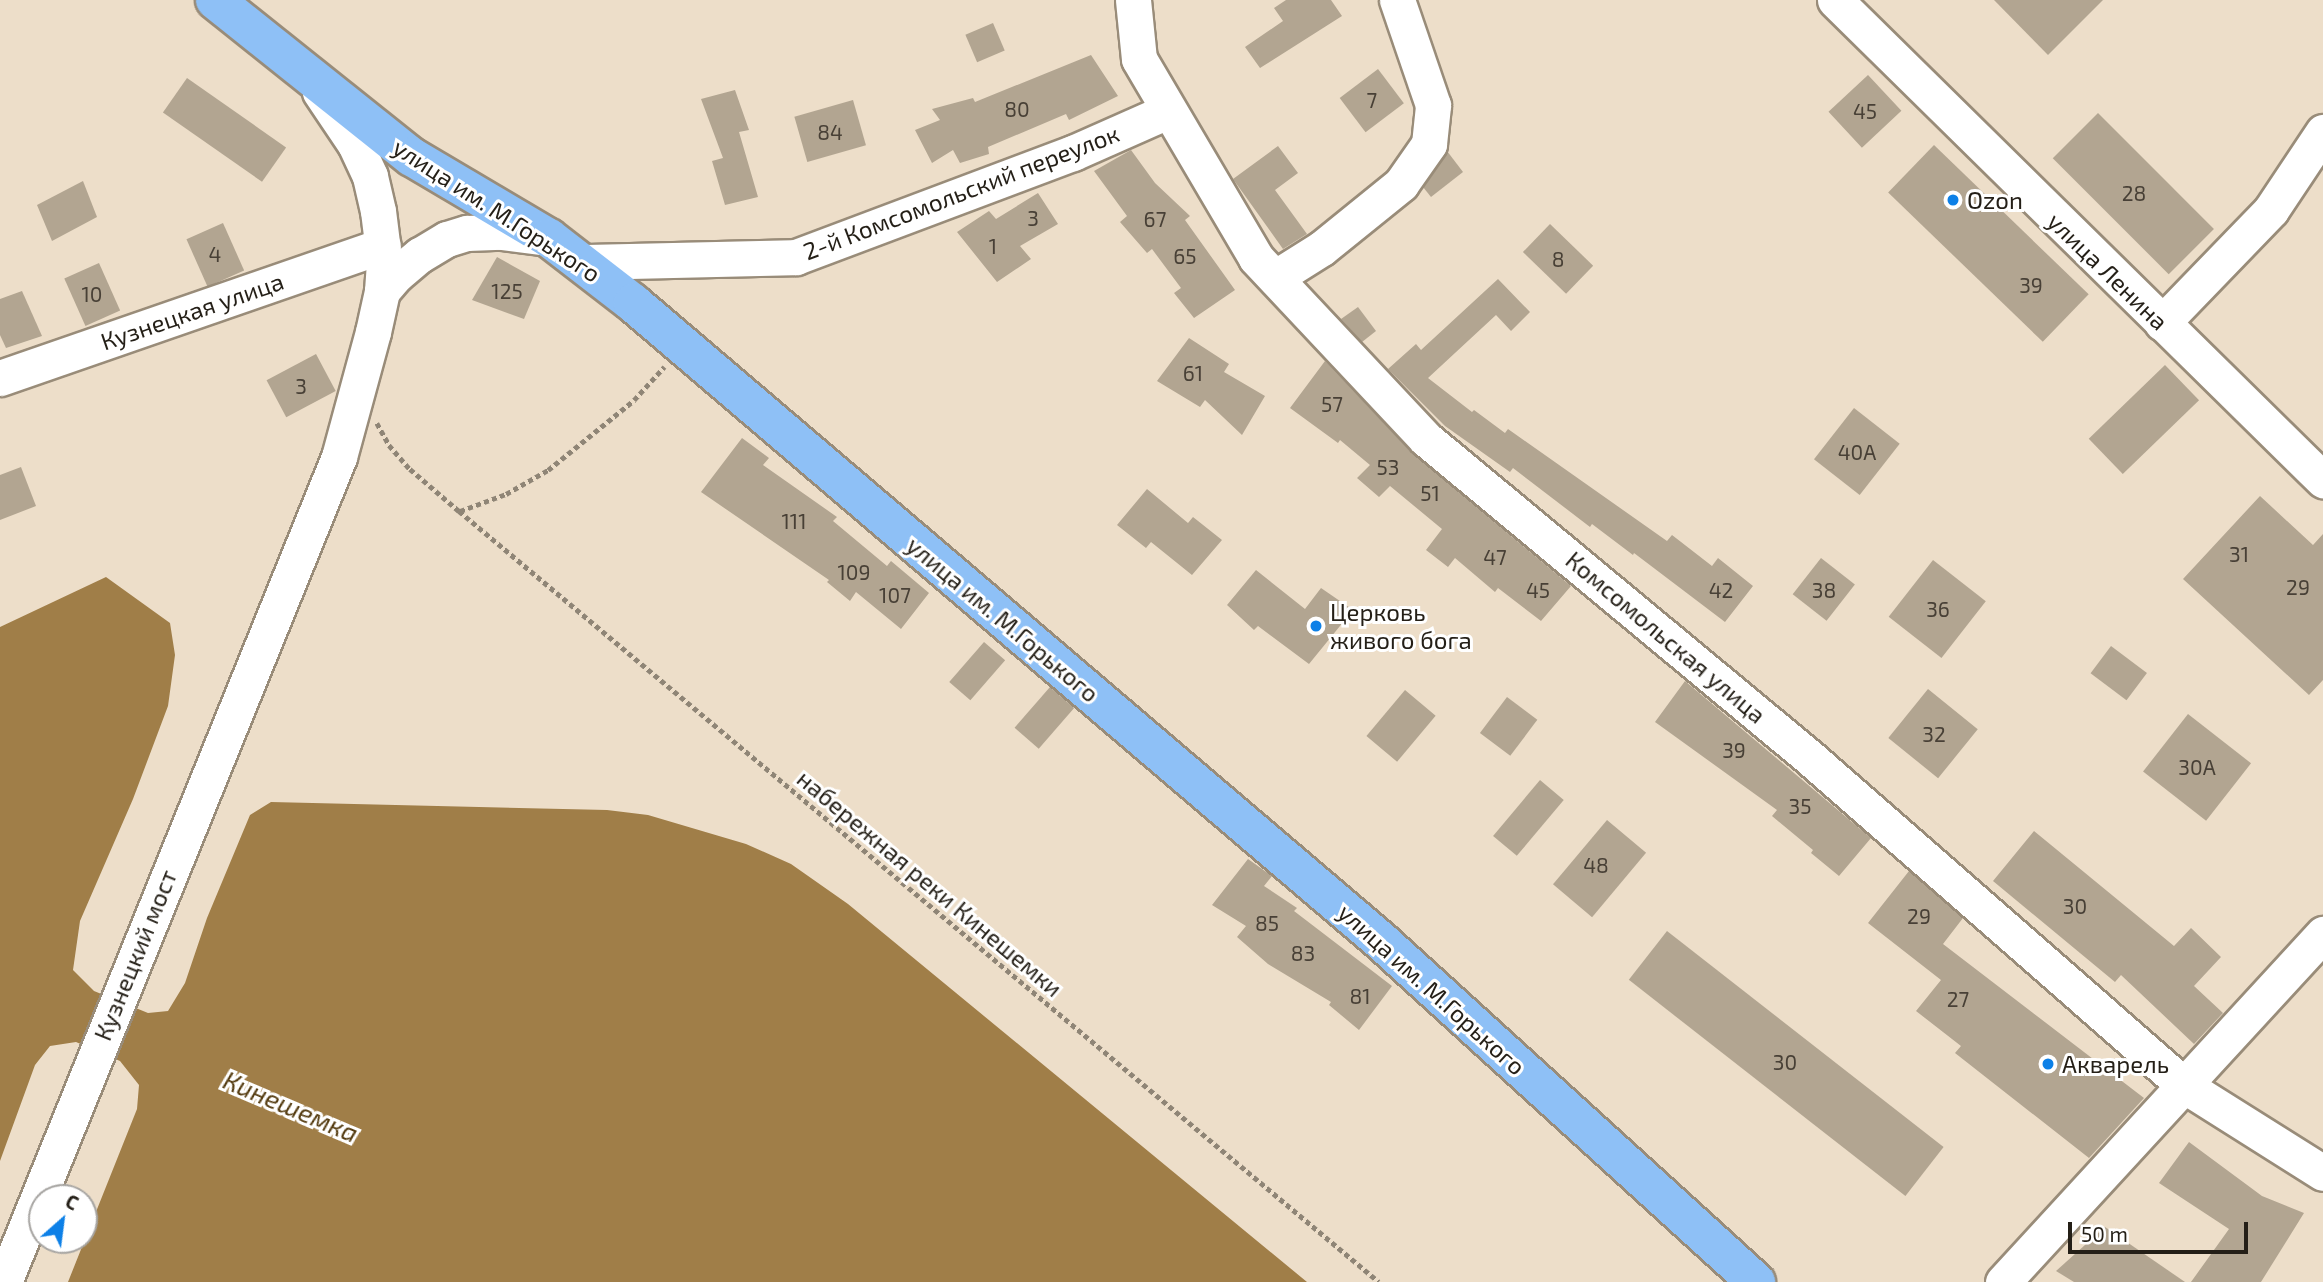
<!DOCTYPE html>
<html>
<head>
<meta charset="utf-8">
<style>
  body { margin:0 }
  #map { position:relative; width:2323px; height:1282px; overflow:hidden; background:#eddec9; font-family:"Exo 2",sans-serif }
  div>[style] { position:absolute }
  .water>* { inset:0; background:#a07e48 }
  .building>* { inset:0; background:#b2a591; transform-origin:0 0 }
  .path>* { height:4.5px; margin-top:-2.25px; transform-origin:0; background:repeating-linear-gradient(90deg,#8f8576 0 5px,transparent 0 8.5px) }
  .roads { filter:drop-shadow(2px 0 #998c79) drop-shadow(-2px 0 #998c79) drop-shadow(0 2px #998c79) drop-shadow(0 -2px #998c79) }
  .minor>* { height:35px; margin:-17.5px; padding:0 17.5px; transform-origin:17.5px; border-radius:17.5px; background:#fff }
  .major>* { height:38px; margin:-19px; padding:0 19px; transform-origin:19px; border-radius:19px; background:#8ec0f6 }
  .dots>* { width:19px; height:19px; translate:-50% -50%; box-sizing:border-box; border:4px solid #fff; border-radius:50% }
  span { translate:-50% -50%; white-space:nowrap; text-align:center; line-height:1.15; -webkit-text-stroke:6px #fff; paint-order:stroke }
  .number-label { font-size:21px; color:#484036 }
  .number-label span { -webkit-text-stroke-width:0 }
  .street-label { font-size:24px; color:#241f17 }
  .poi-label { font-size:24px; color:#241f17 }
  .left { translate:0 -50%; text-align:left }
  .water-label { font-size:26px; color:#553c11; font-style:italic }
  .north { position:absolute; left:28px; top:1184px; width:70px; height:70px; box-sizing:border-box; background:#fff; border:2px solid #a7a5a2; border-radius:50%; rotate:28deg; font-size:19px; font-weight:700; line-height:28px; text-align:center; color:#241f17 }
  .north::after { content:''; display:block; margin:auto; width:24px; height:32px; background:#0d80e7; clip-path:polygon(50% 0,100% 100%,50% 72%,0 100%) }
  .scale { position:absolute; left:2068px; top:1222px; width:180px; height:32px; box-sizing:border-box; border:4px solid #241f17; border-top:0; padding-left:9px; font-size:21px; line-height:24px; white-space:nowrap; color:#241f17; -webkit-text-stroke:5px #fff; paint-order:stroke }
</style>
</head>
<body>
<div id="map">
  <div class="water">
    <i style="clip-path:polygon(106px 577px,170px 623px,175px 655px,168px 706px,133px 799px,80px 921px,73px 970px,94px 991px,148px 1013px,168px 1011px,185px 983px,207px 918px,250px 815px,271px 802px,607px 810px,648px 815px,746px 844px,791px 864px,848px 904px,1307px 1282px,68px 1282px,137px 1109px,139px 1085px,120px 1061px,76px 1042px,50px 1046px,35px 1065px,0 1161px,0 627px)"></i>
  </div>
  <div class="building">
    <i style="clip-path:polygon(1286px 0,1331px 0,1342px 16px,1260px 68px,1245px 47px,1283px 21px,1274px 8px)"></i>
    <i style="clip-path:polygon(1994px 0,2103px 0,2048px 55px)"></i>
    <i style="left:993px;top:23px;width:30px;height:30px;rotate:67deg"></i>
    <i style="clip-path:polygon(1091px 55px,1118px 96px,1069px 120px,1066px 114px,988px 147px,989px 154px,960px 163px,953px 150px,932px 163px,915px 130px,940px 120px,932px 109px,973px 98px,975px 102px)"></i>
    <i style="left:1378px;top:69px;width:43px;height:48px;rotate:53deg"></i>
    <i style="left:1868px;top:75px;width:49px;height:54px;rotate:47deg"></i>
    <i style="left:187px;top:78px;width:121px;height:42px;rotate:35deg"></i>
    <i style="clip-path:polygon(735px 90px,749px 130px,739px 132px,758px 197px,725px 205px,712px 161px,723px 158px,701px 99px)"></i>
    <i style="left:853px;top:100px;width:47px;height:61px;rotate:74deg"></i>
    <i style="left:2098px;top:113px;width:164px;height:64px;rotate:45deg"></i>
    <i style="left:1934px;top:145px;width:215px;height:66px;rotate:44deg"></i>
    <i style="clip-path:polygon(1278px 146px,1298px 173px,1275px 190px,1307px 234px,1283px 249px,1233px 179px)"></i>
    <i style="clip-path:polygon(1131px 150px,1155px 183px,1190px 216px,1185px 220px,1235px 290px,1194px 318px,1174px 293px,1181px 288px,1152px 249px,1147px 253px,1120px 222px,1127px 216px,1094px 171px)"></i>
    <i style="clip-path:polygon(1447px 151px,1463px 172px,1431px 197px,1423px 187px)"></i>
    <i style="clip-path:polygon(83px 181px,97px 217px,52px 241px,37px 205px)"></i>
    <i style="clip-path:polygon(1038px 193px,1058px 224px,1020px 246px,1031px 259px,997px 282px,957px 232px,989px 211px,996px 219px)"></i>
    <i style="left:223px;top:223px;width:52px;height:40px;rotate:66deg"></i>
    <i style="left:1550px;top:224px;width:60px;height:39px;rotate:44deg"></i>
    <i style="clip-path:polygon(497px 257px,540px 281px,524px 319px,472px 300px)"></i>
    <i style="left:99px;top:263px;width:52px;height:38px;rotate:66deg"></i>
    <i style="clip-path:polygon(1498px 279px,1530px 312px,1511px 331px,1496px 315px,1428px 378px,1472px 412px,1474px 410px,1505px 433px,1508px 429px,1667px 541px,1672px 535px,1712px 566px,1718px 558px,1753px 586px,1725px 622px,1634px 553px,1633px 555px,1592px 524px,1590px 527px,1513px 468px,1510px 472px,1445px 426px,1388px 369px,1416px 344px,1421px 350px)"></i>
    <i style="clip-path:polygon(22px 291px,42px 336px,6px 348px,0 335px,0 299px)"></i>
    <i style="clip-path:polygon(1358px 307px,1376px 331px,1362px 342px,1341px 319px)"></i>
    <i style="clip-path:polygon(1189px 338px,1229px 364px,1224px 372px,1265px 396px,1242px 435px,1205px 400px,1200px 407px,1157px 381px)"></i>
    <i style="left:316px;top:354px;width:42px;height:56px;rotate:62deg"></i>
    <i style="clip-path:polygon(1325px 361px,1413px 454px,1571px 586px,1541px 621px,1498px 588px,1495px 592px,1455px 558px,1448px 567px,1426px 550px,1442px 529px,1390px 486px,1379px 497px,1357px 478px,1370px 465px,1340px 440px,1338px 443px,1290px 408px)"></i>
    <i style="left:2165px;top:365px;width:49px;height:106px;rotate:46deg"></i>
    <i style="left:1854px;top:408px;width:58px;height:65px;rotate:38deg"></i>
    <i style="clip-path:polygon(742px 438px,769px 458px,763px 465px,837px 517px,833px 521px,887px 566px,891px 561px,929px 593px,901px 629px,856px 592px,850px 601px,827px 582px,829px 580px,701px 492px)"></i>
    <i style="clip-path:polygon(21px 467px,36px 506px,0 520px,0 475px)"></i>
    <i style="clip-path:polygon(1147px 489px,1188px 523px,1193px 517px,1222px 540px,1192px 575px,1151px 542px,1146px 548px,1117px 525px)"></i>
    <i style="clip-path:polygon(2260px 496px,2313px 545px,2323px 534px,2323px 680px,2309px 695px,2183px 579px)"></i>
    <i style="left:1821px;top:558px;width:43px;height:46px;rotate:38deg"></i>
    <i style="left:1933px;top:560px;width:67px;height:72px;rotate:38deg"></i>
    <i style="clip-path:polygon(1256px 570px,1305px 609px,1321px 588px,1353px 610px,1309px 664px,1258px 626px,1254px 630px,1227px 605px)"></i>
    <i style="left:984px;top:642px;width:28px;height:53px;rotate:41deg"></i>
    <i style="left:2111px;top:646px;width:45px;height:34px;rotate:37deg"></i>
    <i style="clip-path:polygon(1685px 681px,1871px 838px,1839px 876px,1811px 853px,1813px 850px,1772px 816px,1777px 810px,1655px 722px)"></i>
    <i style="left:1050px;top:687px;width:32px;height:54px;rotate:41deg"></i>
    <i style="left:1928px;top:689px;width:64px;height:63px;rotate:39deg"></i>
    <i style="left:1405px;top:690px;width:40px;height:60px;rotate:40deg"></i>
    <i style="left:1507px;top:697px;width:38px;height:45px;rotate:37deg"></i>
    <i style="left:2188px;top:714px;width:80px;height:73px;rotate:38deg"></i>
    <i style="left:1540px;top:780px;width:31px;height:73px;rotate:40deg"></i>
    <i style="left:1607px;top:820px;width:51px;height:84px;rotate:40deg"></i>
    <i style="clip-path:polygon(2034px 831px,2174px 946px,2191px 928px,2221px 957px,2194px 986px,2223px 1013px,2194px 1044px,2121px 975px,2115px 982px,1993px 881px)"></i>
    <i style="clip-path:polygon(1248px 859px,1272px 876px,1264px 886px,1297px 908px,1294px 911px,1392px 986px,1359px 1030px,1329px 1005px,1331px 1002px,1268px 964px,1237px 937px,1246px 926px,1212px 905px)"></i>
    <i style="clip-path:polygon(1909px 871px,1963px 918px,1943px 944px,2144px 1098px,2089px 1158px,1955px 1053px,1961px 1046px,1916px 1011px,1941px 980px,1868px 923px)"></i>
    <i style="left:1667px;top:931px;width:351px;height:62px;rotate:38deg"></i>
    <i style="clip-path:polygon(2189px 1142px,2262px 1196px,2304px 1213px,2261px 1282px,2191px 1282px,2229px 1229px,2159px 1183px)"></i>
    <i style="clip-path:polygon(2105px 1227px,2185px 1282px,2074px 1282px,2056px 1271px)"></i>
  </div>
  <div class="path">
    <i style="left:377px;top:423px;width:25px;rotate:61deg"></i>
    <i style="left:389px;top:445px;width:32px;rotate:49deg"></i>
    <i style="left:410px;top:469px;width:65px;rotate:40.6deg"></i>
    <i style="left:459px;top:511px;width:1200px;rotate:39.96deg"></i>
    <i style="left:460px;top:511px;width:49px;rotate:-20.3deg"></i>
    <i style="left:506px;top:494px;width:48px;rotate:-29.7deg"></i>
    <i style="left:548px;top:470px;width:111px;rotate:-39.1deg"></i>
    <i style="left:634px;top:400px;width:45px;rotate:-47.7deg"></i>
  </div>
  <div class="roads">
    <div class="minor">
      <i style="left:1133px;top:0;width:59px;rotate:84.2deg"></i>
      <i style="left:1139px;top:59px;width:231px;rotate:59.5deg"></i>
      <i style="left:1256px;top:258px;width:248px;rotate:46.8deg"></i>
      <i style="left:1426px;top:439px;width:498px;rotate:39.7deg"></i>
      <i style="left:1809px;top:757px;width:500px;rotate:41.2deg"></i>
      <i style="left:2185px;top:1086px;width:163px;rotate:32.2deg"></i>
      <i style="left:1835px;top:0;width:685px;rotate:44.53deg"></i>
      <i style="left:582px;top:262px;width:214px;rotate:-1.3deg"></i>
      <i style="left:796px;top:257px;width:296px;rotate:-20.6deg"></i>
      <i style="left:1073px;top:153px;width:104px;rotate:-23.9deg"></i>
      <i style="left:1276px;top:277px;width:54px;rotate:-32.2deg"></i>
      <i style="left:1322px;top:248px;width:102px;rotate:-39deg"></i>
      <i style="left:1401px;top:184px;width:49px;rotate:-55deg"></i>
      <i style="left:1429px;top:144px;width:39px;rotate:-84deg"></i>
      <i style="left:1433px;top:105px;width:111px;rotate:-108.9deg"></i>
      <i style="left:382px;top:291px;width:23px;rotate:-49deg"></i>
      <i style="left:397px;top:274px;width:30px;rotate:-40deg"></i>
      <i style="left:420px;top:255px;width:31px;rotate:-31deg"></i>
      <i style="left:447px;top:239px;width:21px;rotate:-17deg"></i>
      <i style="left:467px;top:233px;width:34px;rotate:-2deg"></i>
      <i style="left:501px;top:232px;width:47px;rotate:7.3deg"></i>
      <i style="left:2162px;top:323px;width:157px;rotate:-46deg"></i>
      <i style="left:2271px;top:210px;width:94px;rotate:-56.3deg"></i>
      <i style="left:0;top:378px;width:405px;rotate:-19.1deg"></i>
      <i style="left:4px;top:1282px;width:890px;rotate:-67.9deg"></i>
      <i style="left:339px;top:457px;width:130px;rotate:-74.8deg"></i>
      <i style="left:373px;top:332px;width:42px;rotate:-77.6deg"></i>
      <i style="left:382px;top:291px;width:32px;rotate:-86deg"></i>
      <i style="left:384px;top:259px;width:48px;rotate:-97.1deg"></i>
      <i style="left:378px;top:211px;width:36px;rotate:-103deg"></i>
      <i style="left:370px;top:176px;width:35px;rotate:-115deg"></i>
      <i style="left:355px;top:144px;width:63px;rotate:-123.9deg"></i>
      <i style="left:2003px;top:1282px;width:473px;rotate:-47.4deg"></i>
    </div>
    <div class="major">
      <i style="left:215px;top:0;width:252px;rotate:38.6deg"></i>
      <i style="left:412px;top:157px;width:159px;rotate:30.6deg"></i>
      <i style="left:549px;top:238px;width:106px;rotate:37.7deg"></i>
      <i style="left:633px;top:303px;width:983px;rotate:40.46deg"></i>
      <i style="left:1381px;top:941px;width:507px;rotate:42.28deg"></i>
    </div>
  </div>
  <div class="dots">
    <i style="left:1953px;top:200px;background:#0d80e7"></i>
    <i style="left:1316px;top:626px;background:#0d80e7"></i>
    <i style="left:2048px;top:1064px;background:#0d80e7"></i>
  </div>
  <div class="number-label">
    <span style="left:1372px;top:100px">7</span>
    <span style="left:1017px;top:109px">80</span>
    <span style="left:1865px;top:111px">45</span>
    <span style="left:830px;top:132px">84</span>
    <span style="left:2134px;top:193px">28</span>
    <span style="left:1033px;top:218px">3</span>
    <span style="left:1155px;top:219px">67</span>
    <span style="left:993px;top:246px">1</span>
    <span style="left:215px;top:254px">4</span>
    <span style="left:1185px;top:256px">65</span>
    <span style="left:1558px;top:259px">8</span>
    <span style="left:2031px;top:285px">39</span>
    <span style="left:507px;top:291px">125</span>
    <span style="left:92px;top:294px">10</span>
    <span style="left:1193px;top:373px">61</span>
    <span style="left:301px;top:386px">3</span>
    <span style="left:1332px;top:404px">57</span>
    <span style="left:1857px;top:452px">40А</span>
    <span style="left:1388px;top:467px">53</span>
    <span style="left:1430px;top:493px">51</span>
    <span style="left:794px;top:521px">111</span>
    <span style="left:2239px;top:554px">31</span>
    <span style="left:1495px;top:557px">47</span>
    <span style="left:854px;top:572px">109</span>
    <span style="left:2298px;top:587px">29</span>
    <span style="left:1538px;top:590px">45</span>
    <span style="left:1721px;top:590px">42</span>
    <span style="left:1824px;top:590px">38</span>
    <span style="left:895px;top:595px">107</span>
    <span style="left:1938px;top:609px">36</span>
    <span style="left:1934px;top:734px">32</span>
    <span style="left:1734px;top:750px">39</span>
    <span style="left:2197px;top:767px">30А</span>
    <span style="left:1800px;top:806px">35</span>
    <span style="left:1596px;top:865px">48</span>
    <span style="left:2075px;top:906px">30</span>
    <span style="left:1919px;top:916px">29</span>
    <span style="left:1267px;top:923px">85</span>
    <span style="left:1303px;top:953px">83</span>
    <span style="left:1360px;top:996px">81</span>
    <span style="left:1958px;top:999px">27</span>
    <span style="left:1785px;top:1062px">30</span>
  </div>
  <div class="street-label">
    <span style="left:961px;top:192px;rotate:-21deg">2-й Комсомольский переулок</span>
    <span style="left:497px;top:210px;rotate:33deg">улица им. М.Горького</span>
    <span style="left:2108px;top:271px;rotate:44deg">улица Ленина</span>
    <span style="left:192px;top:311px;rotate:-19deg">Кузнецкая улица</span>
    <span style="left:1003px;top:619px;rotate:40deg">улица им. М.Горького</span>
    <span style="left:1666px;top:637px;rotate:40deg">Комсомольская улица</span>
    <span style="left:930px;top:883px;rotate:40deg">набережная реки Кинешемки</span>
    <span style="left:135px;top:955px;rotate:-68deg">Кузнецкий мост</span>
    <span style="left:1432px;top:989px;rotate:42deg">улица им. М.Горького</span>
  </div>
  <div class="poi-label">
    <span class="left" style="left:1967px;top:200px">Ozon</span>
    <span class="left" style="left:1330px;top:626px">Церковь<br>живого бога</span>
    <span class="left" style="left:2062px;top:1064px">Акварель</span>
  </div>
  <div class="water-label">
    <span style="left:291px;top:1106px;rotate:23deg">Кинешемка</span>
  </div>
  <div class="north">С</div>
  <div class="scale">50 m</div>
</div>
</body>
</html>
